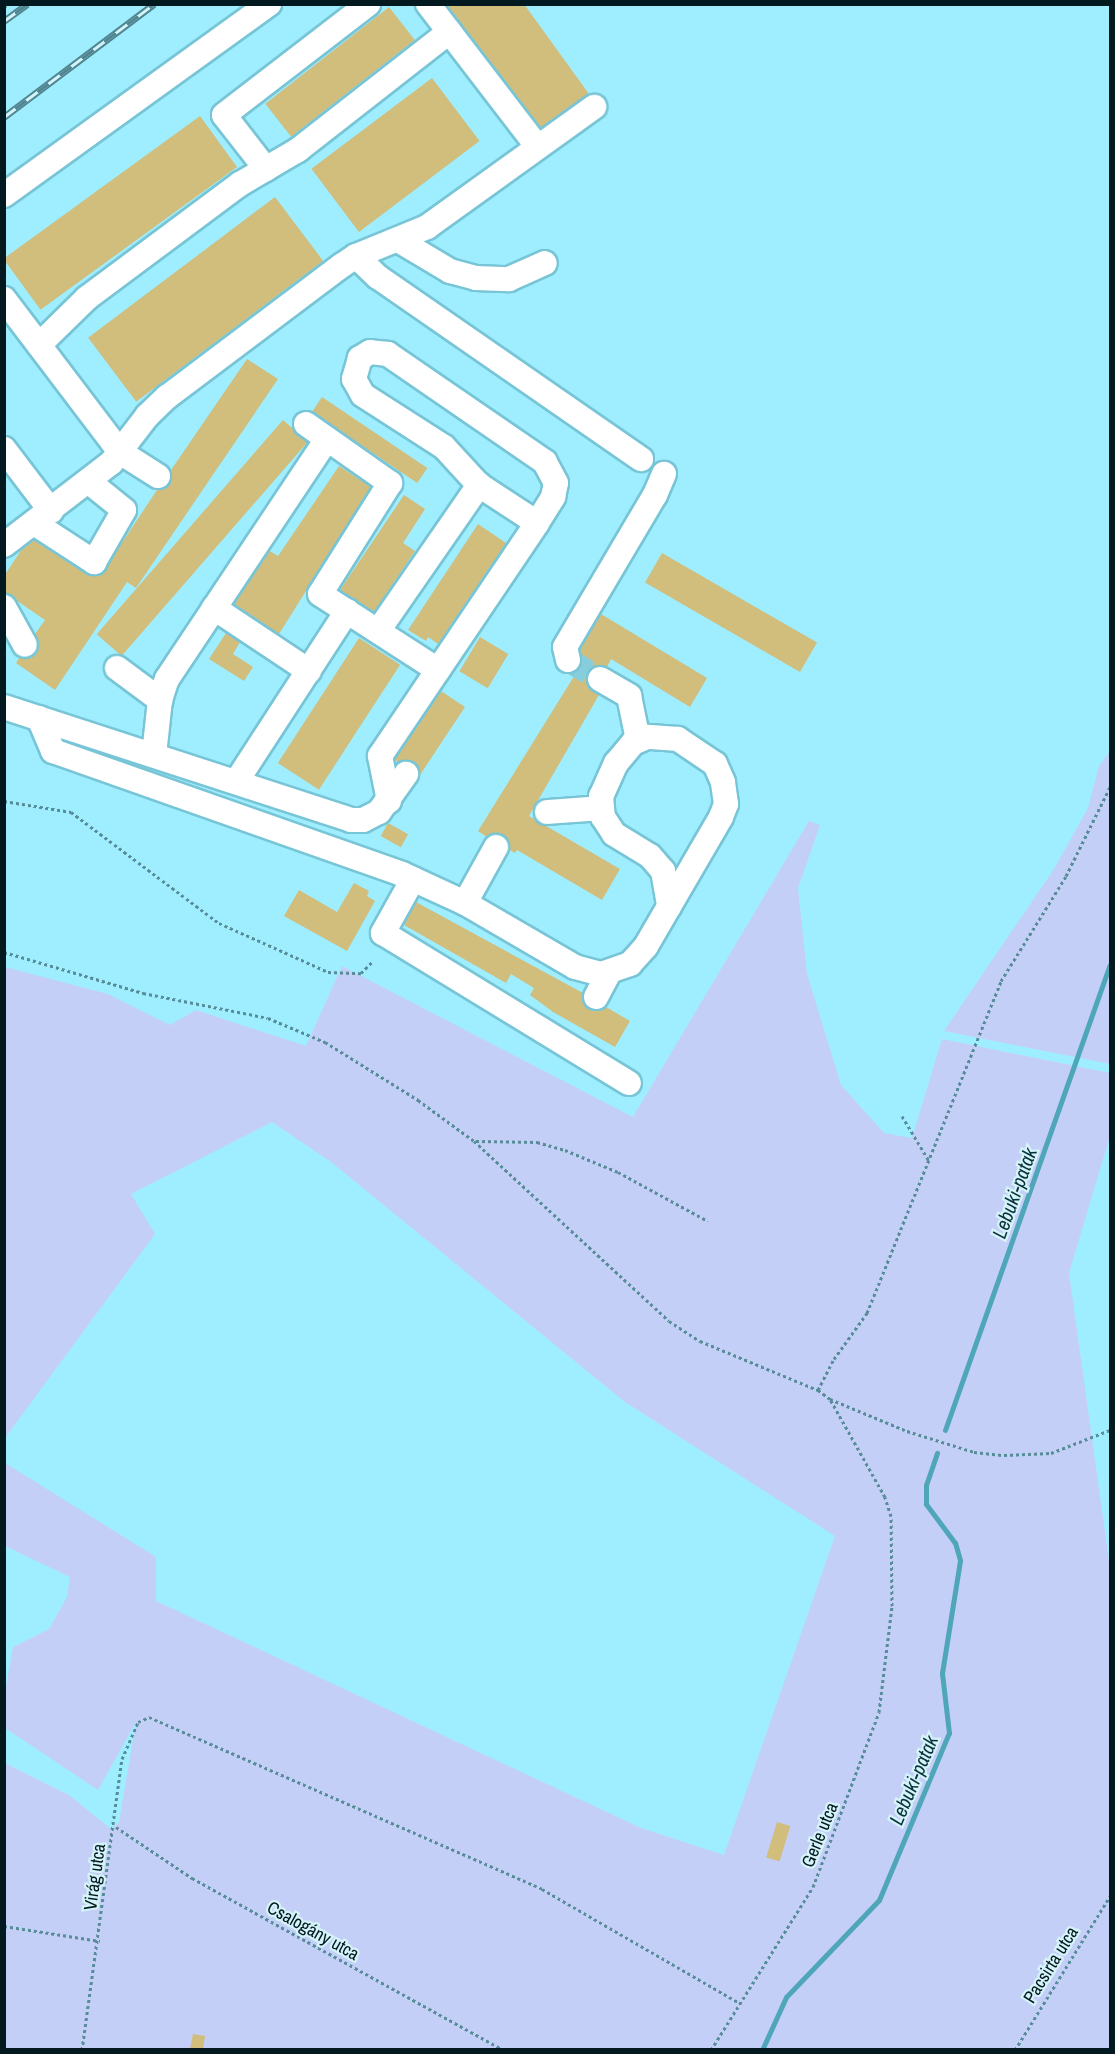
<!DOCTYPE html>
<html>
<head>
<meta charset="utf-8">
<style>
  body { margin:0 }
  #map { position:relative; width:1115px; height:2054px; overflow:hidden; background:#9feeff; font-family:"Archivo Narrow",sans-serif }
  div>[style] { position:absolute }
  .green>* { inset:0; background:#c4cff8 }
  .stream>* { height:5px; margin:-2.5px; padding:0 2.5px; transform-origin:2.5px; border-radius:2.5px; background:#4fa6b8 }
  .building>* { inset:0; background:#d1bd7c; transform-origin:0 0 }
  .minor-tunnel>* { height:24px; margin-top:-12px; transform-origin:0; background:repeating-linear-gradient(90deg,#87cedd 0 24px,transparent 0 36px) }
  .path>* { height:3px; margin-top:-1.5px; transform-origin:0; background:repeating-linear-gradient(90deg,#578d99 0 3px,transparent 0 6px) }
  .roads { filter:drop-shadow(2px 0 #77c5d6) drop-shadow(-2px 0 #77c5d6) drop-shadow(0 2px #77c5d6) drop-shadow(0 -2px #77c5d6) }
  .minor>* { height:24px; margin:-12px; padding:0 12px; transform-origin:12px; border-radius:12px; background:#fff }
  .rail>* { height:7px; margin-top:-3.5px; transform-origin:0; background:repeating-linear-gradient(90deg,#d5f3f9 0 14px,#518590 0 28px); box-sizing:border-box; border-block:2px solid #518590 }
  span { translate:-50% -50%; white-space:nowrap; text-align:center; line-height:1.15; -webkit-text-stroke:4.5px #d5f3f9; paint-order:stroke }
  .street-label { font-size:18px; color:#021a1f }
  .water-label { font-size:20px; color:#08333b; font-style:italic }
  .frame { position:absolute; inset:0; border:6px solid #021a1f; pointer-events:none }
</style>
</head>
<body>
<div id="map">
  <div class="green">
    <i style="clip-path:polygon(1110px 751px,1110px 1064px,944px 1031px,1054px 869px,1088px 808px,1099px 766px)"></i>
    <i style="clip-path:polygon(809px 821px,820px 825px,798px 888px,807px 974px,841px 1085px,884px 1133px,912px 1138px,942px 1039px,1110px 1073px,1110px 1136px,1069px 1273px,1110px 1568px,1110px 2049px,5px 2049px,5px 1763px,69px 1795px,111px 1829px,119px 1822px,136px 1722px,98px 1790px,5px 1728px,5px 1693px,13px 1647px,49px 1629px,67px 1597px,70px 1577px,5px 1546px,5px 1463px,156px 1557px,156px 1601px,641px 1828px,724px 1855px,835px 1536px,625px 1402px,331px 1162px,272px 1122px,131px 1194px,155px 1234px,5px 1438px,5px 967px,108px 994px,170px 1025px,196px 1010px,306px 1046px,342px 966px,633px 1117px)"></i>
  </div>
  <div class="stream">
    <i style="left:945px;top:1430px;width:493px;rotate:-70.5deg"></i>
    <i style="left:762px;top:2050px;width:58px;rotate:-65.6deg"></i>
    <i style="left:786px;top:1997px;width:134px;rotate:-46.2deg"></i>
    <i style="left:879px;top:1900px;width:181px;rotate:-67.3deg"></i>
    <i style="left:949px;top:1733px;width:60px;rotate:-96.7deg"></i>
    <i style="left:942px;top:1673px;width:114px;rotate:-80.9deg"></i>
    <i style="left:960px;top:1560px;width:18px;rotate:-106deg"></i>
    <i style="left:955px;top:1543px;width:49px;rotate:-126.6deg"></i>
    <i style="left:926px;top:1504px;width:19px;rotate:-90deg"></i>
    <i style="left:926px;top:1485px;width:34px;rotate:-71deg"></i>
  </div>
  <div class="building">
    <i style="clip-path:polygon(446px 4px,524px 4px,589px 94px,541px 128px)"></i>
    <i style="left:389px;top:7px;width:42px;height:157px;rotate:52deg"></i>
    <i style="left:432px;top:78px;width:79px;height:151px;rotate:53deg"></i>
    <i style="left:200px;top:116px;width:63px;height:243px;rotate:54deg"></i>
    <i style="left:275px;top:197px;width:80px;height:234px;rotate:53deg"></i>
    <i style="clip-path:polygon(247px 359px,278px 379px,136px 588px,127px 582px,55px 690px,16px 663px,19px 658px,31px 658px,37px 653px,39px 645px,35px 634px,45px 620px,4px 592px,4px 576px,22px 549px,34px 540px,86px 574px,101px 574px,157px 490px,170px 484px,171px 470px)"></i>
    <i style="left:322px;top:397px;width:127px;height:18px;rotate:34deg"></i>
    <i style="left:283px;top:420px;width:33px;height:284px;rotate:41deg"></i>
    <i style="clip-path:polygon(339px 466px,371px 487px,279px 634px,234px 604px,270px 551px,278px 556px)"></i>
    <i style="clip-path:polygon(404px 495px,425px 509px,403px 543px,415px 551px,374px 612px,340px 590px)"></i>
    <i style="clip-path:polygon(478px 524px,506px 543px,438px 644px,428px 637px,426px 641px,408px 630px)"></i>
    <i style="left:662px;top:553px;width:179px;height:34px;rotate:30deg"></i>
    <i style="clip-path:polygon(601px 614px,707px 678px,690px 707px,611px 659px,607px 667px,594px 666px,587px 672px,587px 686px,599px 695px,529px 816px,620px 869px,602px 900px,517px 850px,515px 853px,510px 850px,502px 834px,487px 837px,478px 831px,581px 665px,580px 649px)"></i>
    <i style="clip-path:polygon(226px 633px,240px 642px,233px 654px,253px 667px,244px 681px,209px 659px)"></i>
    <i style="left:480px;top:637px;width:33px;height:40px;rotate:31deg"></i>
    <i style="left:359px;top:638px;width:49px;height:149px;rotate:33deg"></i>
    <i style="clip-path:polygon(441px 691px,465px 707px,420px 775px,414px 762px,398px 763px,395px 759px)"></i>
    <i style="left:388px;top:823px;width:23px;height:15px;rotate:29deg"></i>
    <i style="clip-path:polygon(354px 883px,369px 891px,367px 896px,375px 901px,347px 951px,284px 916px,299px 890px,337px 912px)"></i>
    <i style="clip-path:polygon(416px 902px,583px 993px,584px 1004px,589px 1009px,597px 1011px,606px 1007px,630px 1021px,615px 1047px,553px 1012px,530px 995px,534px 988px,511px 974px,506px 983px,404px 925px)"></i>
    <i style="left:777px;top:1822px;width:14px;height:37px;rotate:17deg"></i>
    <i style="clip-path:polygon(193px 2034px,205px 2036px,203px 2049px,190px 2049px)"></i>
  </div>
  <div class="minor-tunnel">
    <i style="left:568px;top:660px;width:37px;rotate:31deg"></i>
  </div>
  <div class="path">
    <i style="left:4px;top:801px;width:68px;rotate:9.3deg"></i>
    <i style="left:71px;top:812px;width:185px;rotate:36.9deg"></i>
    <i style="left:219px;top:923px;width:120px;rotate:24.2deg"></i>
    <i style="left:328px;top:972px;width:33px;rotate:2deg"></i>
    <i style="left:361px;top:973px;width:17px;rotate:-45deg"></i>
    <i style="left:4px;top:952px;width:145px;rotate:16.4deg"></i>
    <i style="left:143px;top:993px;width:127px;rotate:11.3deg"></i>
    <i style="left:268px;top:1018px;width:62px;rotate:22.8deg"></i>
    <i style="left:325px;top:1042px;width:110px;rotate:31.9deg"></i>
    <i style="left:418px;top:1100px;width:69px;rotate:36.2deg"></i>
    <i style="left:474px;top:1141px;width:265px;rotate:42.7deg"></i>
    <i style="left:669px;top:1321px;width:37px;rotate:33deg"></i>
    <i style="left:700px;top:1341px;width:128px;rotate:22.6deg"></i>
    <i style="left:818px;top:1390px;width:15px;rotate:37deg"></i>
    <i style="left:902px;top:1116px;width:52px;rotate:59deg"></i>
    <i style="left:476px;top:1141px;width:61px;rotate:0.9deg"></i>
    <i style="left:537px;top:1142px;width:29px;rotate:16deg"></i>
    <i style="left:565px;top:1150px;width:57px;rotate:22.5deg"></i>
    <i style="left:618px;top:1172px;width:102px;rotate:28.6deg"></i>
    <i style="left:818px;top:1390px;width:35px;rotate:-63deg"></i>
    <i style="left:834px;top:1359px;width:57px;rotate:-54.3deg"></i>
    <i style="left:867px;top:1313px;width:358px;rotate:-68deg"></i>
    <i style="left:1001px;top:981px;width:123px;rotate:-58.2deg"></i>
    <i style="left:1066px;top:876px;width:99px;rotate:-63.7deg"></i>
    <i style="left:116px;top:1827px;width:92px;rotate:33.9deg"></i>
    <i style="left:192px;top:1878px;width:355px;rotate:28.9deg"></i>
    <i style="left:4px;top:1926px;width:97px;rotate:8.9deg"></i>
    <i style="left:82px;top:2050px;width:294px;rotate:-82.2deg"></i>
    <i style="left:122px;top:1759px;width:40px;rotate:-66.6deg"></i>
    <i style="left:138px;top:1722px;width:12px;rotate:-24deg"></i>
    <i style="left:149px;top:1717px;width:429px;rotate:23.6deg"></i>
    <i style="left:542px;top:1889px;width:226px;rotate:30deg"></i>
    <i style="left:711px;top:2050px;width:192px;rotate:-58deg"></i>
    <i style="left:813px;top:1887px;width:187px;rotate:-69.3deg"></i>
    <i style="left:879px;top:1712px;width:107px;rotate:-83deg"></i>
    <i style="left:892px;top:1606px;width:90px;rotate:-90.6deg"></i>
    <i style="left:891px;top:1516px;width:20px;rotate:-108deg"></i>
    <i style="left:885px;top:1497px;width:112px;rotate:-119.3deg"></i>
    <i style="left:830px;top:1399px;width:83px;rotate:22.6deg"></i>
    <i style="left:907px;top:1431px;width:70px;rotate:17.4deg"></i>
    <i style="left:974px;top:1452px;width:30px;rotate:6deg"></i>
    <i style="left:1004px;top:1455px;width:47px;rotate:-2.4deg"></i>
    <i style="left:1051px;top:1453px;width:63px;rotate:-21.3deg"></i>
    <i style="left:1015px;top:2050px;width:181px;rotate:-58.3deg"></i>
  </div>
  <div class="roads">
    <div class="minor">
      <i style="left:428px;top:4px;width:179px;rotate:52.5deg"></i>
      <i style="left:266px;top:169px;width:68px;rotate:-127.9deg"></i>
      <i style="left:224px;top:115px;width:182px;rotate:-37.6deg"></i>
      <i style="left:4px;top:195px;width:327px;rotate:-35.8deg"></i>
      <i style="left:398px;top:240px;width:61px;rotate:30.8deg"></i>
      <i style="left:450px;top:271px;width:27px;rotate:15deg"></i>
      <i style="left:476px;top:278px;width:33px;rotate:2deg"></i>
      <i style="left:509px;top:279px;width:39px;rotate:-24deg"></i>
      <i style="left:356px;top:256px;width:30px;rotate:44deg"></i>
      <i style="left:378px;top:277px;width:320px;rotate:34.7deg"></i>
      <i style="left:4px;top:299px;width:192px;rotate:52.8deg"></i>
      <i style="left:120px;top:452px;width:45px;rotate:32.3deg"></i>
      <i style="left:39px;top:345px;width:67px;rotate:-44.4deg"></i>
      <i style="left:87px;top:298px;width:191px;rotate:-36.7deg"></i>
      <i style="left:240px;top:184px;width:67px;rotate:-30.4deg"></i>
      <i style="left:298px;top:150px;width:192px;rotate:-38deg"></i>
      <i style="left:306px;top:424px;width:103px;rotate:35.1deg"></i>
      <i style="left:390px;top:483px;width:131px;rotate:122.2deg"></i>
      <i style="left:320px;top:594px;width:140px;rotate:32.8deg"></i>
      <i style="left:4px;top:449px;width:78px;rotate:52.8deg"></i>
      <i style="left:34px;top:523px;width:72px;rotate:33deg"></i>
      <i style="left:94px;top:562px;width:60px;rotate:-60deg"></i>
      <i style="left:124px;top:510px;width:46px;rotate:-141.1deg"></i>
      <i style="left:4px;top:545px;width:135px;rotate:-37.5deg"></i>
      <i style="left:111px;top:463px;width:59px;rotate:-52.5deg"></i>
      <i style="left:147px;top:416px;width:28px;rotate:-44deg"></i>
      <i style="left:167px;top:397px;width:218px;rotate:-37deg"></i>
      <i style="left:341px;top:266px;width:18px;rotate:-34deg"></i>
      <i style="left:356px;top:256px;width:77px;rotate:-22.2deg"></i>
      <i style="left:427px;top:227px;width:206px;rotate:-35.7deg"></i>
      <i style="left:4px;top:607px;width:43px;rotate:61.1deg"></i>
      <i style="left:214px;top:608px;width:114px;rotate:33.6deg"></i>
      <i style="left:378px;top:631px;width:178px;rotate:-55.3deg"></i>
      <i style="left:568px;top:660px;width:13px;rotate:-103deg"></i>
      <i style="left:565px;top:647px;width:177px;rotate:-59.4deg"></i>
      <i style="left:655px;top:495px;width:23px;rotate:-67deg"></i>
      <i style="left:117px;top:668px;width:54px;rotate:36.7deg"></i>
      <i style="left:600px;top:679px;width:34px;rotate:30deg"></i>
      <i style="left:629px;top:696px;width:45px;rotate:78.4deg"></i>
      <i style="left:4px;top:707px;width:365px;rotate:18deg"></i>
      <i style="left:351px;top:820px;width:12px"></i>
      <i style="left:363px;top:820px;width:18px;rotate:-27deg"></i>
      <i style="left:379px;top:812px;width:47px;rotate:-54.6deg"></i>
      <i style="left:39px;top:718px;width:36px;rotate:67deg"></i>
      <i style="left:53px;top:751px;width:370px;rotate:19.4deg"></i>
      <i style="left:402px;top:874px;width:69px;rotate:24.7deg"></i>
      <i style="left:465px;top:903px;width:127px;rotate:30.2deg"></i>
      <i style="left:575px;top:967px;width:27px;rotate:15deg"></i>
      <i style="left:601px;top:974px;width:31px;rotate:-19deg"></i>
      <i style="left:630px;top:964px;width:24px;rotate:-48deg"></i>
      <i style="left:646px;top:946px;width:149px;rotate:-59.8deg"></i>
      <i style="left:721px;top:817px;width:14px;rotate:-69deg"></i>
      <i style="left:726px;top:804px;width:22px;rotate:-98deg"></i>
      <i style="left:723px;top:782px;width:20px;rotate:-114deg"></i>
      <i style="left:715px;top:764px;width:45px;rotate:-146deg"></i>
      <i style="left:678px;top:739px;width:31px;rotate:-176deg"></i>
      <i style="left:647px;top:737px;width:15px;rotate:157deg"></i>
      <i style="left:633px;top:743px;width:26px;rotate:130deg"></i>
      <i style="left:616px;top:763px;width:36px;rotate:114deg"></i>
      <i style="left:601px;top:796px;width:21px;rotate:85deg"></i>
      <i style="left:603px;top:817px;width:20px;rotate:57deg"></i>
      <i style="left:614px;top:834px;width:42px;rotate:31.4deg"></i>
      <i style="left:650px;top:856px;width:20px;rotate:49deg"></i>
      <i style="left:663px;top:871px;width:36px;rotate:80deg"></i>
      <i style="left:154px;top:755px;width:55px;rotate:-83.8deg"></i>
      <i style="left:160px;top:700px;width:22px;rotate:-72deg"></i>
      <i style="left:167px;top:679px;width:288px;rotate:-56.3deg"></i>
      <i style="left:236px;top:782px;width:204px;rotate:-57deg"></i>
      <i style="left:389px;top:801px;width:46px;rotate:-101.3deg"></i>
      <i style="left:380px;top:756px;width:104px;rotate:-56deg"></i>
      <i style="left:438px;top:670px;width:177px;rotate:-56deg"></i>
      <i style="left:537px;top:523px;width:31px;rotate:-58deg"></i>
      <i style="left:553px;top:497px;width:14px;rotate:-78deg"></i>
      <i style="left:556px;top:483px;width:24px;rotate:-118deg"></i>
      <i style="left:545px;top:462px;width:191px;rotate:-145.5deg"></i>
      <i style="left:388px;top:354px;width:18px;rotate:-174deg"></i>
      <i style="left:370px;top:352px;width:12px;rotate:149deg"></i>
      <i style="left:360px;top:358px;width:22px;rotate:106deg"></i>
      <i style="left:354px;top:379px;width:18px;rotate:61deg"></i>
      <i style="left:363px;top:395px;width:96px;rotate:32.7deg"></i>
      <i style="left:444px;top:447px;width:52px;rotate:47.4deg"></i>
      <i style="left:479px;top:485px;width:69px;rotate:33.2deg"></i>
      <i style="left:547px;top:812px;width:54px;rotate:-4.2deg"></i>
      <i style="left:413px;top:879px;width:62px;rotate:119.1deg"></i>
      <i style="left:383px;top:933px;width:288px;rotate:31.4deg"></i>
      <i style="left:465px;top:903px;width:64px;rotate:-61deg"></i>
      <i style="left:596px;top:997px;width:26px;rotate:-62deg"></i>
    </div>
  </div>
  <div class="rail">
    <i style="left:4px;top:5px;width:1px;rotate:-45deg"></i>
    <i style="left:4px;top:21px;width:29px;rotate:-36deg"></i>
    <i style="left:4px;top:117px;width:188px;rotate:-37deg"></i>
  </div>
  <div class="street-label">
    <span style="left:820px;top:1835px;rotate:-68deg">Gerle utca</span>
    <span style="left:95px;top:1877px;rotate:-82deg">Virág utca</span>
    <span style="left:313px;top:1931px;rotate:29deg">Csalogány utca</span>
    <span style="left:1051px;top:1965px;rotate:-58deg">Pacsirta utca</span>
  </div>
  <div class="water-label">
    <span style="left:1014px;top:1193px;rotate:-70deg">Lebuki-patak</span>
    <span style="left:913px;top:1780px;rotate:-67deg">Lebuki-patak</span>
  </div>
  <div class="frame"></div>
</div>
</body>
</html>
